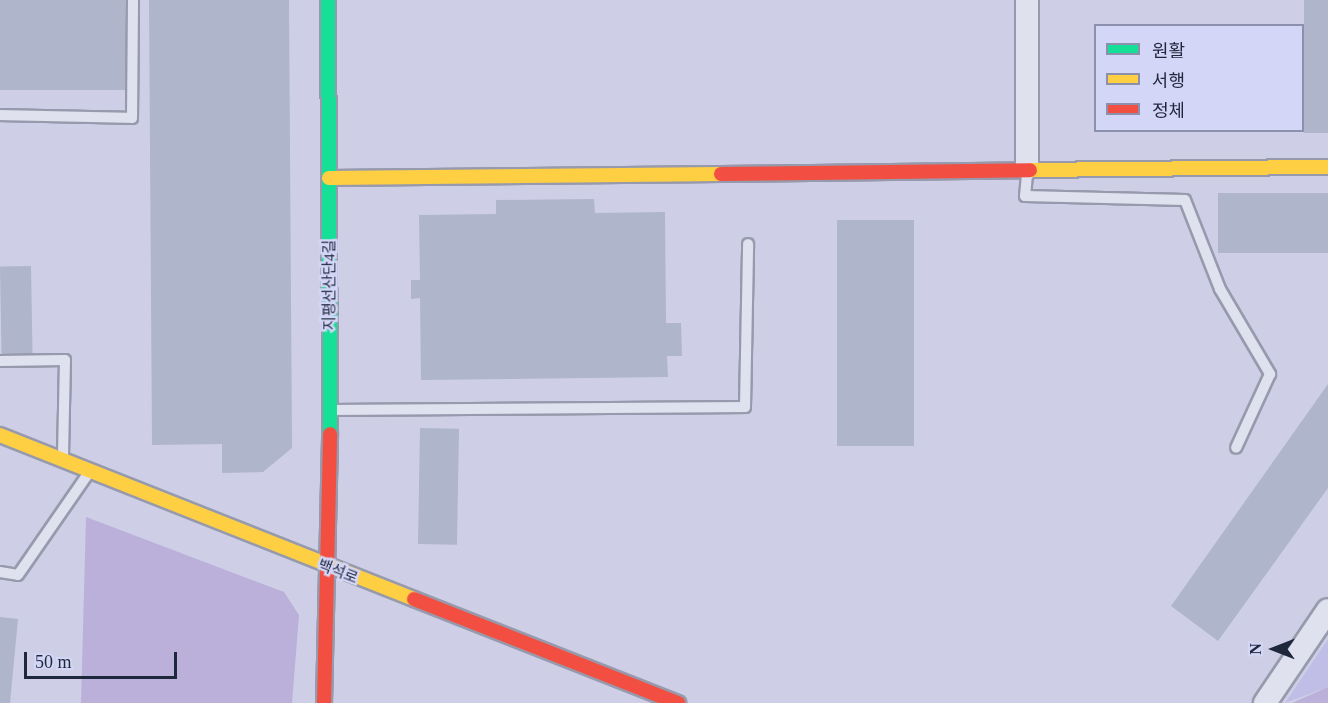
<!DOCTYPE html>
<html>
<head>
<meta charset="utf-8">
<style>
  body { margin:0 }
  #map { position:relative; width:1328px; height:703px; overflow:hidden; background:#cecfe6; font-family:"Times New Roman","Noto Sans KR",serif }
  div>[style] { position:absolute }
  .farmland>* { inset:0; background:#c0bee6 }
  .green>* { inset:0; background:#bab0d9 }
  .building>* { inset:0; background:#afb5ca; transform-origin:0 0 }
  .roads { filter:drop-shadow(2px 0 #979aac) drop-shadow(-2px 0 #979aac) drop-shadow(0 2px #979aac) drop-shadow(0 -2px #979aac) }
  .lane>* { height:10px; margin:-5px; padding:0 5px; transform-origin:5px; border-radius:5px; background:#e0e1ee }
  .street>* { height:22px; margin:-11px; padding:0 11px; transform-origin:11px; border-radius:11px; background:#e0e1ee }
  .fast>* { height:14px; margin:-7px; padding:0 7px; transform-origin:7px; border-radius:7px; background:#16e098 }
  .slow>* { height:14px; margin:-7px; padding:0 7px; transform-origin:7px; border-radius:7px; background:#ffcf43 }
  .jam>* { height:14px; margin:-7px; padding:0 7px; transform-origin:7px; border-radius:7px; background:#f24e42 }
  span { translate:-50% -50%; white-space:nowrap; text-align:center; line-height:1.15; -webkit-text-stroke:5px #d4d6f7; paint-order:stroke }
  .street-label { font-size:15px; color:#1e273b }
  .legend { position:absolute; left:1094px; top:24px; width:210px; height:108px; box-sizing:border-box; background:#d4d6f7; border:2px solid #8b90ac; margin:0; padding:8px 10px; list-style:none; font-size:18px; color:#1e273b }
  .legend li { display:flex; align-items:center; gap:12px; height:30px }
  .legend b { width:30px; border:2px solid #8b90ac }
  .north { position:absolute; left:1244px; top:619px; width:60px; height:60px; -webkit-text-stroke:4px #d4d6f7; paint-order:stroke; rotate:270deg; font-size:16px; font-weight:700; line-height:24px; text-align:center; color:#1e273b }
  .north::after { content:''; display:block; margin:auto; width:21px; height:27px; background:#1e273b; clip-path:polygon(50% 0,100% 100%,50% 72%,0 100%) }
  .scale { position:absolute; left:24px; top:652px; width:153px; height:27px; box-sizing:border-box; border:3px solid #1e273b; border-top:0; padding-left:8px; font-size:18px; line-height:21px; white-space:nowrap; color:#1e273b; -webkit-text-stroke:4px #d4d6f7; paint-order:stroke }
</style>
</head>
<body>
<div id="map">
  <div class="farmland">
    <i style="clip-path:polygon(1328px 639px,1328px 687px,1285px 703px)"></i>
  </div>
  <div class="green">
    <i style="clip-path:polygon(86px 517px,284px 592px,299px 615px,292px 703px,81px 703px)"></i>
    <i style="clip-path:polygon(1328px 687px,1328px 703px,1292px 703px)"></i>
  </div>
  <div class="building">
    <i style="left:0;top:0;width:129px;height:90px"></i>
    <i style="clip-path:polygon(149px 0,289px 0,292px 448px,263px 472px,222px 473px,222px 444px,152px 445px)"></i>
    <i style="left:1304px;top:0;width:24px;height:133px"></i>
    <i style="left:1328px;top:193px;width:60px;height:110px;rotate:90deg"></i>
    <i style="clip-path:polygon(594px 199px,595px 213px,665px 212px,666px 323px,681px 323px,682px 356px,667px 356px,668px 377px,421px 380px,420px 298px,411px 299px,411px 280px,420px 280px,419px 215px,496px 214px,496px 200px)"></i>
    <i style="left:837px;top:220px;width:77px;height:226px"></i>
    <i style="left:31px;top:266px;width:88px;height:31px;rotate:89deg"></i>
    <i style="clip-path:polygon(1328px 384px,1328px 488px,1218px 641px,1171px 606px)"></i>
    <i style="left:420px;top:428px;width:39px;height:116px;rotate:1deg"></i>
    <i style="clip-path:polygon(0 617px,18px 619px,10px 703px,0 703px)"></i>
  </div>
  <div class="roads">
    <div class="lane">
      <i style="left:0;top:115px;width:132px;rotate:1.3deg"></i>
      <i style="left:132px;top:118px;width:118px;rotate:-89.5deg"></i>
      <i style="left:1027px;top:174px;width:22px;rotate:95deg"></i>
      <i style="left:1025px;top:196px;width:160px;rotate:1.4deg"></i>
      <i style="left:1185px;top:200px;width:96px;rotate:68.5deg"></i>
      <i style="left:1220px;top:289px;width:99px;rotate:59.5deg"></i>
      <i style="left:1270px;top:374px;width:81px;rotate:114.7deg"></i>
      <i style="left:0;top:361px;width:65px;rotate:-0.9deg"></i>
      <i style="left:65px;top:360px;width:97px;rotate:91.2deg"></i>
      <i style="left:334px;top:410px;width:411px;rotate:-0.4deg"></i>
      <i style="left:745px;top:407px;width:163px;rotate:-88.9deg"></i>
      <i style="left:0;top:572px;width:18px;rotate:9deg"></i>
      <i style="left:18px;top:575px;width:123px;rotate:-55.3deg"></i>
    </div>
    <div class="street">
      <i style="left:1027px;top:0;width:168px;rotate:90deg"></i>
      <i style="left:1265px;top:703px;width:112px;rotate:-55.9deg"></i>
    </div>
    <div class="fast">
      <i style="left:328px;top:0;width:434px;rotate:89.7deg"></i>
    </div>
    <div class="slow">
      <i style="left:1030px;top:170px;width:298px;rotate:-0.6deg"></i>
      <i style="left:329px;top:178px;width:392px;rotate:-0.6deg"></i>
      <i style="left:0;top:435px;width:445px;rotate:21.6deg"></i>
    </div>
    <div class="jam">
      <i style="left:721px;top:174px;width:309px;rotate:-0.7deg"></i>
      <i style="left:414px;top:599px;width:284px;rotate:21.5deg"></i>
      <i style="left:324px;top:703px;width:269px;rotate:-88.7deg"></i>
    </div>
  </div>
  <div class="street-label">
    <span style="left:330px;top:285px;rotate:-90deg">지평선산단4길</span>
    <span style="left:338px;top:572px;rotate:21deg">백석로</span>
  </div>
  <ul class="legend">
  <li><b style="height:8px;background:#16e098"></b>원활</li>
  <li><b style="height:8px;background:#ffcf43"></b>서행</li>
  <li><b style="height:8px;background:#f24e42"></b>정체</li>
  </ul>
  <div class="north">N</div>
  <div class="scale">50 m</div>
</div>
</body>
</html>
